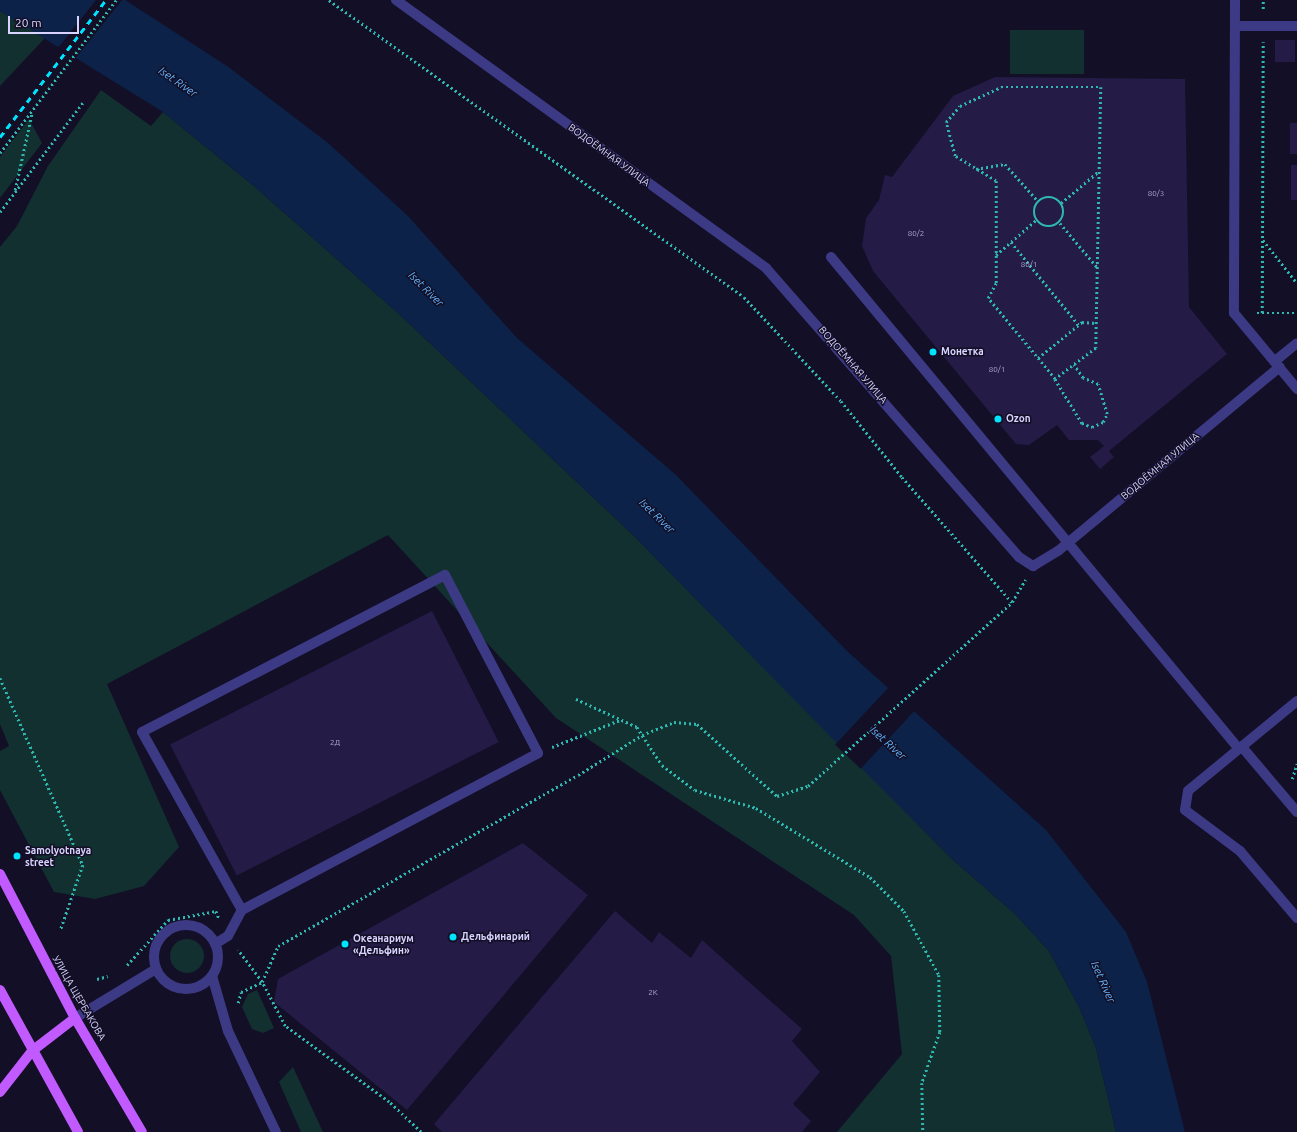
<!DOCTYPE html>
<html>
<head>
<meta charset="utf-8">
<style>
  body { margin:0 }
  #map { position:relative; width:1297px; height:1132px; overflow:hidden; background:#130f26; font-family:Ubuntu,sans-serif }
  div>[style] { position:absolute }
  .green>* { inset:0; background:#12302f; transform-origin:0 0 }
  .round { border-radius:50% }
  .water>* { inset:0; background:#0c2248 }
  .pier>* { inset:0; background:#130f26; transform-origin:0 0 }
  .building>* { inset:0; background:#241b47; transform-origin:0 0 }
  .path>* { height:2.5px; margin-top:-1.25px; transform-origin:0; background:repeating-linear-gradient(90deg,#2fb8b0 0 2px,transparent 0 5px) }
  .path>.ring { margin:-1.25px; padding:0; box-sizing:content-box; background:none; border:2.5px solid #2fb8b0; border-radius:50% }
  .minor>* { height:10px; margin:-5px; padding:0 5px; transform-origin:5px; border-radius:5px; background:#3d3a85 }
  .minor>.ring { margin:-5px; padding:0; box-sizing:content-box; background:none; border:10px solid #3d3a85; border-radius:50% }
  .major>* { height:10px; margin:-5px; padding:0 5px; transform-origin:5px; border-radius:5px; background:#c25bff }
  .rail>* { height:3px; margin-top:-1.5px; transform-origin:0; background:repeating-linear-gradient(90deg,#00e5ff 0 6px,transparent 0 11px) }
  .dots>* { width:11px; height:11px; translate:-50% -50%; box-sizing:border-box; border:2px solid #130f26; border-radius:50% }
  span { translate:-50% -50%; white-space:nowrap; text-align:center; line-height:1.15; -webkit-text-stroke:3px #130f26; paint-order:stroke }
  .number-label { font-size:8px; color:#aca6d1 }
  .number-label span { -webkit-text-stroke-width:0 }
  .street-label { font-size:10px; color:#d9d4ff }
  .poi-label { font-size:10px; color:#d9d4ff; font-weight:700 }
  .left { translate:0 -50%; text-align:left }
  .water-label { font-size:11px; color:#62b6ff; font-style:italic }
  .scale { position:absolute; left:8px; top:16px; width:71px; height:18px; box-sizing:border-box; border:2px solid #d9d4ff; border-top:0; padding-left:5px; font-size:12px; line-height:14px; white-space:nowrap; color:#d9d4ff; -webkit-text-stroke:3px #130f26; paint-order:stroke }
</style>
</head>
<body>
<div id="map">
  <div class="green">
    <i style="clip-path:polygon(0 11px,45px 38px,0 86px)"></i>
    <i style="left:1010px;top:30px;width:74px;height:44px"></i>
    <i style="clip-path:polygon(101px 90px,151px 126px,163px 112px,255px 187px,399px 314px,634px 536px,951px 858px,1015px 914px,1049px 951px,1079px 1007px,1096px 1048px,1116px 1132px,837px 1132px,902px 1054px,891px 956px,854px 915px,556px 718px,388px 535px,107px 684px,179px 847px,144px 886px,95px 899px,54px 892px,0 790px,0 751px,9px 746px,0 724px,0 247px,17px 226px,48px 166px)"></i>
    <i style="clip-path:polygon(29px 119px,42px 143px,0 198px,0 157px)"></i>
    <i class="round" style="left:170px;top:939px;width:34px;height:34px"></i>
    <i style="clip-path:polygon(257px 990px,274px 1028px,263px 1033px,252px 1029px,242px 1007px,248px 994px)"></i>
    <i style="clip-path:polygon(293px 1067px,323px 1132px,301px 1132px,279px 1082px)"></i>
  </div>
  <div class="water">
    <i style="clip-path:polygon(0 0,125px 0,227px 66px,328px 143px,408px 216px,517px 338px,676px 475px,847px 651px,1046px 830px,1126px 932px,1147px 982px,1185px 1132px,1116px 1132px,1096px 1048px,1079px 1007px,1049px 951px,1015px 914px,951px 858px,877px 784px,634px 536px,399px 314px,255px 187px,163px 112px,0 11px)"></i>
  </div>
  <div class="pier">
    <i style="clip-path:polygon(96px 0,122px 0,75px 59px,58px 48px)"></i>
    <i style="left:889px;top:687px;width:35px;height:79px;rotate:43deg"></i>
  </div>
  <div class="building">
    <i style="left:1275px;top:40px;width:20px;height:22px"></i>
    <i style="clip-path:polygon(995px 77px,1185px 79px,1189px 307px,1227px 354px,1109px 451px,1114px 457px,1100px 469px,1090px 457px,1104px 446px,1098px 440px,1069px 440px,1057px 425px,1029px 445px,1016px 444px,873px 271px,862px 246px,866px 218px,879px 200px,885px 175px,892px 177px,953px 96px)"></i>
    <i style="left:1290px;top:123px;width:7px;height:31px"></i>
    <i style="left:1291px;top:165px;width:6px;height:35px"></i>
    <i style="left:432px;top:611px;width:147px;height:294px;rotate:63deg"></i>
    <i style="clip-path:polygon(523px 843px,588px 895px,407px 1110px,274px 1002px,278px 979px)"></i>
    <i style="clip-path:polygon(615px 911px,652px 943px,659px 932px,691px 958px,702px 940px,802px 1029px,792px 1041px,820px 1072px,793px 1104px,811px 1121px,802px 1132px,442px 1132px,434px 1124px)"></i>
  </div>
  <div class="path">
    <i style="left:329px;top:0;width:510px;rotate:35.59deg"></i>
    <i style="left:744px;top:297px;width:142px;rotate:47deg"></i>
    <i style="left:841px;top:401px;width:97px;rotate:51.2deg"></i>
    <i style="left:902px;top:477px;width:167px;rotate:48.7deg"></i>
    <i style="left:1263px;top:9px;width:9px;rotate:-90deg"></i>
    <i style="left:1001px;top:87px;width:100px"></i>
    <i style="left:1101px;top:87px;width:261px;rotate:91.1deg"></i>
    <i style="left:1096px;top:348px;width:51px;rotate:142.9deg"></i>
    <i style="left:1055px;top:379px;width:105px;rotate:-129.6deg"></i>
    <i style="left:988px;top:298px;width:17px;rotate:-62deg"></i>
    <i style="left:996px;top:283px;width:102px;rotate:-90deg"></i>
    <i style="left:996px;top:181px;width:48px;rotate:-148.6deg"></i>
    <i style="left:955px;top:156px;width:35px;rotate:-105deg"></i>
    <i style="left:946px;top:122px;width:21px;rotate:-49deg"></i>
    <i style="left:960px;top:106px;width:45px;rotate:-24.9deg"></i>
    <i style="left:0;top:153px;width:192px;rotate:-52.8deg"></i>
    <i style="left:976px;top:169px;width:29px;rotate:-10deg"></i>
    <i style="left:1005px;top:164px;width:50px;rotate:48.3deg"></i>
    <i style="left:15px;top:190px;width:79px;rotate:-77.6deg"></i>
    <i class="ring" style="left:1034px;top:197px;width:27.5px;height:27.5px"></i>
    <i style="left:1061px;top:203px;width:50px;rotate:-40.1deg"></i>
    <i style="left:0;top:212px;width:139px;rotate:-52.9deg"></i>
    <i style="left:1060px;top:223px;width:57px;rotate:49.9deg"></i>
    <i style="left:1263px;top:240px;width:55px;rotate:51.7deg"></i>
    <i style="left:1011px;top:242px;width:107px;rotate:50.7deg"></i>
    <i style="left:996px;top:255px;width:53px;rotate:-41.2deg"></i>
    <i style="left:1257px;top:313px;width:40px"></i>
    <i style="left:1262px;top:313px;width:271px;rotate:-89.8deg"></i>
    <i style="left:1038px;top:358px;width:57px;rotate:-39.3deg"></i>
    <i style="left:1082px;top:322px;width:14px;rotate:4deg"></i>
    <i style="left:1055px;top:379px;width:52px;rotate:58.5deg"></i>
    <i style="left:1082px;top:423px;width:11px;rotate:22deg"></i>
    <i style="left:1092px;top:427px;width:12px;rotate:-24deg"></i>
    <i style="left:1103px;top:422px;width:9px;rotate:-63deg"></i>
    <i style="left:1107px;top:414px;width:31px;rotate:-107deg"></i>
    <i style="left:1098px;top:384px;width:16px;rotate:-158deg"></i>
    <i style="left:1083px;top:378px;width:16px;rotate:-125deg"></i>
    <i style="left:0;top:678px;width:205px;rotate:66.1deg"></i>
    <i style="left:83px;top:865px;width:68px;rotate:109deg"></i>
    <i style="left:576px;top:699px;width:67px;rotate:24.7deg"></i>
    <i style="left:637px;top:727px;width:45px;rotate:56.7deg"></i>
    <i style="left:662px;top:765px;width:41px;rotate:37.1deg"></i>
    <i style="left:695px;top:790px;width:64px;rotate:16.4deg"></i>
    <i style="left:756px;top:808px;width:133px;rotate:31.2deg"></i>
    <i style="left:870px;top:877px;width:48px;rotate:45deg"></i>
    <i style="left:904px;top:911px;width:73px;rotate:61.3deg"></i>
    <i style="left:939px;top:975px;width:57px;rotate:89deg"></i>
    <i style="left:940px;top:1032px;width:54px;rotate:109.4deg"></i>
    <i style="left:922px;top:1083px;width:49px;rotate:88.8deg"></i>
    <i style="left:552px;top:747px;width:73px;rotate:-21.7deg"></i>
    <i style="left:1292px;top:779px;width:16px;rotate:-72deg"></i>
    <i style="left:127px;top:965px;width:61px;rotate:-47.7deg"></i>
    <i style="left:168px;top:920px;width:49px;rotate:-10.6deg"></i>
    <i style="left:216px;top:911px;width:8px;rotate:67deg"></i>
    <i style="left:97px;top:979px;width:11px;rotate:-15deg"></i>
    <i style="left:238px;top:1003px;width:11px;rotate:-75deg"></i>
    <i style="left:241px;top:992px;width:23px;rotate:-25deg"></i>
    <i style="left:262px;top:982px;width:40px;rotate:-127deg"></i>
    <i style="left:421px;top:1132px;width:44px;rotate:-136.8deg"></i>
    <i style="left:389px;top:1102px;width:129px;rotate:-143.8deg"></i>
    <i style="left:285px;top:1026px;width:50px;rotate:-117.6deg"></i>
    <i style="left:262px;top:982px;width:39px;rotate:-66deg"></i>
    <i style="left:278px;top:946px;width:345px;rotate:-29.7deg"></i>
    <i style="left:578px;top:775px;width:75px;rotate:-32deg"></i>
    <i style="left:642px;top:735px;width:35px;rotate:-22deg"></i>
    <i style="left:674px;top:722px;width:23px;rotate:5deg"></i>
    <i style="left:697px;top:724px;width:108px;rotate:42deg"></i>
    <i style="left:777px;top:796px;width:33px;rotate:-18deg"></i>
    <i style="left:808px;top:786px;width:275px;rotate:-42deg"></i>
    <i style="left:1012px;top:602px;width:26px;rotate:-59deg"></i>
  </div>
  <div class="minor">
    <i style="left:396px;top:0;width:457px;rotate:35.9deg"></i>
    <i style="left:766px;top:268px;width:384px;rotate:48.8deg"></i>
    <i style="left:1019px;top:557px;width:17px;rotate:33deg"></i>
    <i style="left:1033px;top:566px;width:29px;rotate:-31deg"></i>
    <i style="left:1058px;top:551px;width:288px;rotate:-39.7deg"></i>
    <i style="left:1235px;top:0;width:313px;rotate:90.2deg"></i>
    <i style="left:1234px;top:313px;width:99px;rotate:50.3deg"></i>
    <i style="left:1235px;top:26px;width:62px"></i>
    <i style="left:831px;top:257px;width:639px;rotate:50.33deg"></i>
    <i style="left:1275px;top:361px;width:28px;rotate:-39deg"></i>
    <i style="left:1297px;top:701px;width:141px;rotate:140.5deg"></i>
    <i style="left:1188px;top:791px;width:19px;rotate:99deg"></i>
    <i style="left:1185px;top:810px;width:69px;rotate:36.7deg"></i>
    <i style="left:1240px;top:851px;width:88px;rotate:49.6deg"></i>
    <i style="left:1242px;top:747px;width:85px;rotate:49.8deg"></i>
    <i class="ring" style="left:154px;top:925px;width:54px;height:54px"></i>
    <i style="left:215px;top:944px;width:15px;rotate:-32deg"></i>
    <i style="left:228px;top:936px;width:30px;rotate:-62deg"></i>
    <i style="left:242px;top:910px;width:335px;rotate:-27.9deg"></i>
    <i style="left:538px;top:753px;width:201px;rotate:-117.6deg"></i>
    <i style="left:445px;top:575px;width:341px;rotate:152.6deg"></i>
    <i style="left:142px;top:732px;width:204px;rotate:60.7deg"></i>
    <i style="left:212px;top:976px;width:57px;rotate:73.8deg"></i>
    <i style="left:228px;top:1031px;width:112px;rotate:64.6deg"></i>
    <i style="left:75px;top:1018px;width:95px;rotate:-31.2deg"></i>
  </div>
  <div class="major">
    <i style="left:0;top:874px;width:162px;rotate:62.5deg"></i>
    <i style="left:75px;top:1018px;width:132px;rotate:59.6deg"></i>
    <i style="left:0;top:990px;width:162px;rotate:61.2deg"></i>
    <i style="left:0;top:1092px;width:52px;rotate:-52deg"></i>
    <i style="left:32px;top:1051px;width:54px;rotate:-37.5deg"></i>
  </div>
  <div class="rail">
    <i style="left:0;top:137px;width:173px;rotate:-52.3deg"></i>
  </div>
  <div class="dots">
    <i style="left:933px;top:352px;background:#00e5ff"></i>
    <i style="left:998px;top:419px;background:#00e5ff"></i>
    <i style="left:17px;top:856px;background:#00e5ff"></i>
    <i style="left:453px;top:937px;background:#00e5ff"></i>
    <i style="left:345px;top:944px;background:#00e5ff"></i>
  </div>
  <div class="number-label">
    <span style="left:1156px;top:194px">80/3</span>
    <span style="left:916px;top:234px">80/2</span>
    <span style="left:1029px;top:265px">80/1</span>
    <span style="left:997px;top:370px">80/1</span>
    <span style="left:335px;top:743px">2Д</span>
    <span style="left:653px;top:993px">2К</span>
  </div>
  <div class="street-label">
    <span style="left:609px;top:155px;rotate:36deg">ВОДОЁМНАЯ УЛИЦА</span>
    <span style="left:853px;top:365px;rotate:49deg">ВОДОЁМНАЯ УЛИЦА</span>
    <span style="left:1160px;top:466px;rotate:-40deg">ВОДОЁМНАЯ УЛИЦА</span>
    <span style="left:79px;top:998px;rotate:60deg">УЛИЦА ЩЕРБАКОВА</span>
  </div>
  <div class="poi-label">
    <span class="left" style="left:941px;top:352px">Монетка</span>
    <span class="left" style="left:1006px;top:419px">Ozon</span>
    <span class="left" style="left:25px;top:856px">Samolyotnaya<br>street</span>
    <span class="left" style="left:461px;top:937px">Дельфинарий</span>
    <span class="left" style="left:353px;top:944px">Океанариум<br>«Дельфин»</span>
  </div>
  <div class="water-label">
    <span style="left:178px;top:82px;rotate:35deg">Iset River</span>
    <span style="left:426px;top:289px;rotate:45deg">Iset River</span>
    <span style="left:657px;top:516px;rotate:44deg">Iset River</span>
    <span style="left:888px;top:743px;rotate:42deg">Iset River</span>
    <span style="left:1103px;top:982px;rotate:66deg">Iset River</span>
  </div>
  <div class="scale">20 m</div>
</div>
</body>
</html>
